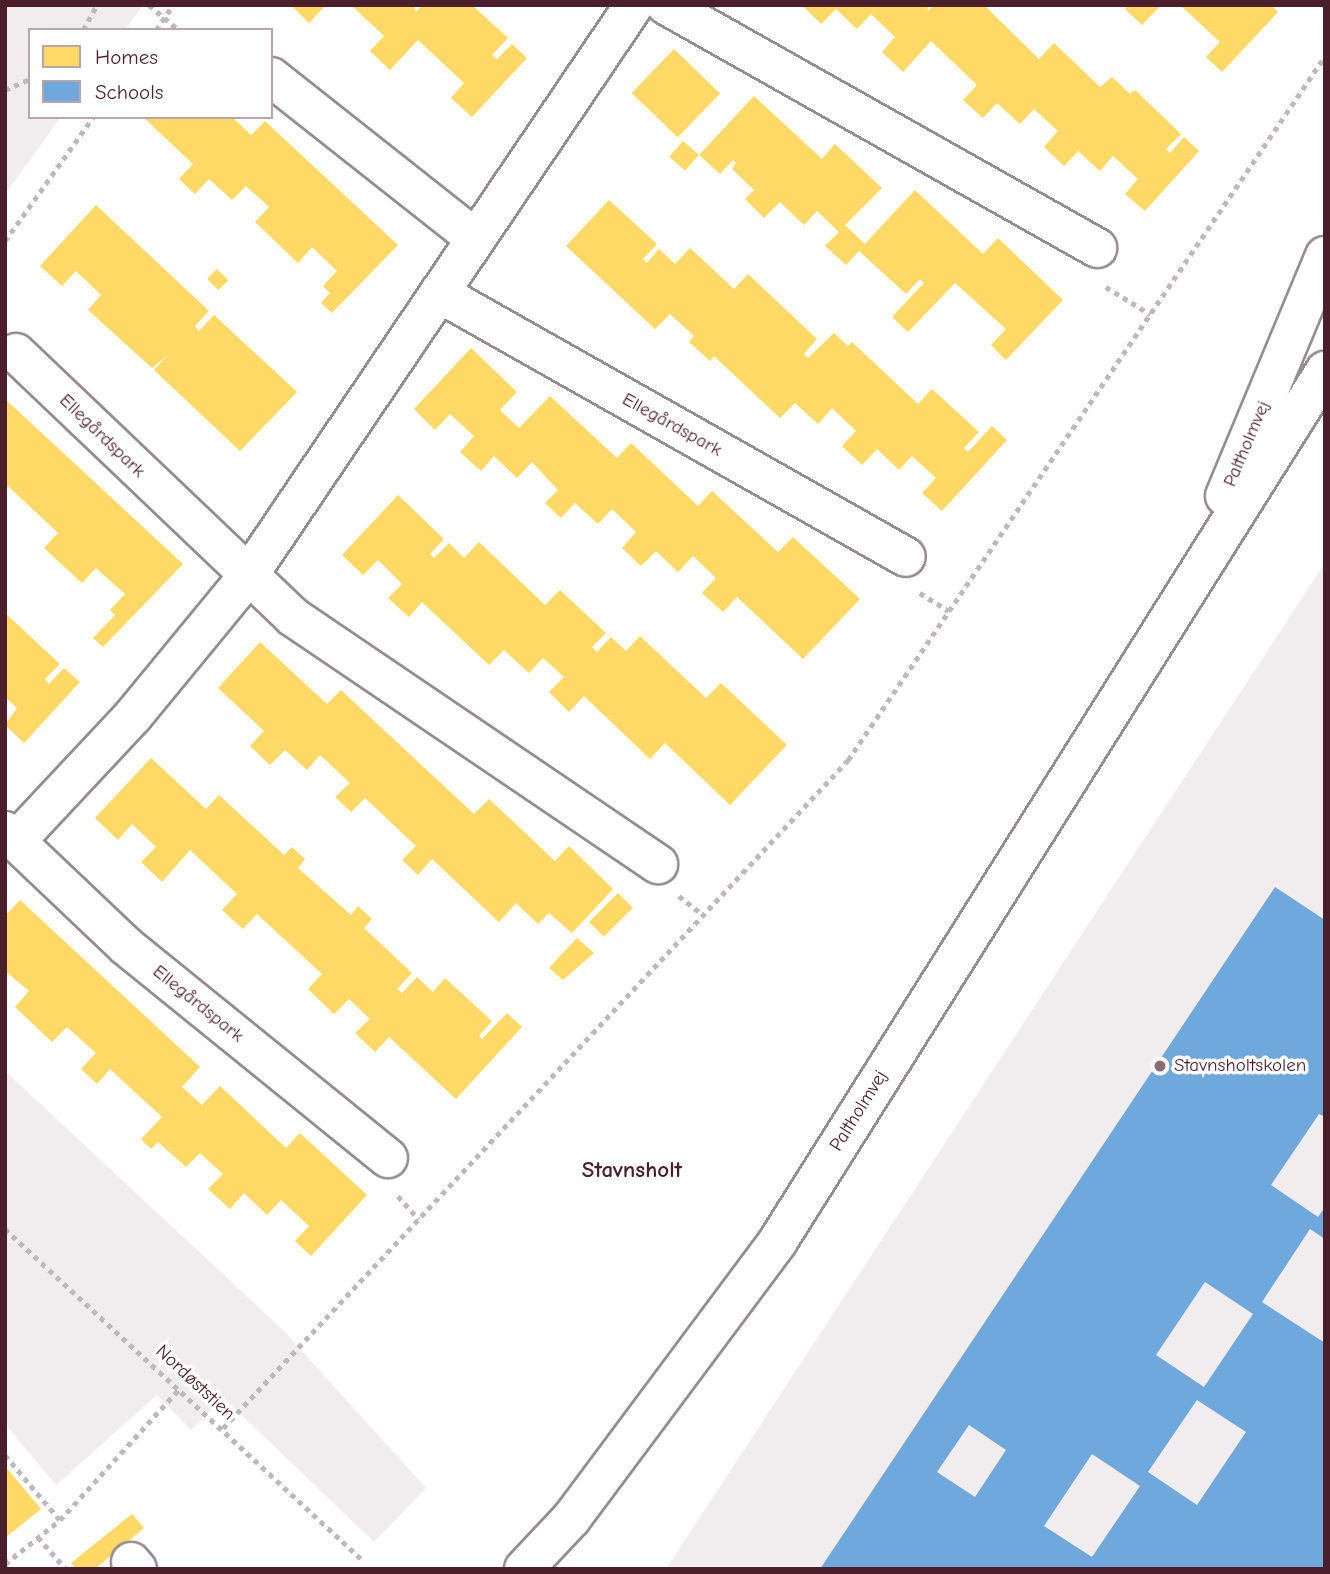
<!DOCTYPE html>
<html>
<head>
<meta charset="utf-8">
<style>
  body { margin:0 }
  #map { position:relative; width:1330px; height:1574px; overflow:hidden; background:#fff; font-family:"Comic Neue",sans-serif }
  div>[style] { position:absolute }
  .built>* { inset:0; background:#f1edee }
  .homes>* { inset:0; background:#ffd966; transform-origin:0 0 }
  .schools>* { inset:0; background:#6fa8dc }
  .path>* { height:4.5px; margin-top:-2.25px; transform-origin:0; background:repeating-linear-gradient(90deg,#bdb8b9 0 5px,transparent 0 10px) }
  .roads { filter:drop-shadow(2px 0 #948c8e) drop-shadow(-2px 0 #948c8e) drop-shadow(0 2px #948c8e) drop-shadow(0 -2px #948c8e) }
  .minor>* { height:38px; margin:-19px; padding:0 19px; transform-origin:19px; border-radius:19px; background:#fff }
  .dots>* { width:19px; height:19px; translate:-50% -50%; box-sizing:border-box; border:4px solid #fff; border-radius:50% }
  span { translate:-50% -50%; white-space:nowrap; text-align:center; line-height:1.15; -webkit-text-stroke:7px #fff; paint-order:stroke }
  .street-label { font-size:19px; color:#4a1f2b }
  .poi-label { font-size:19px; color:#4a1f2b }
  .left { translate:0 -50%; text-align:left }
  .quarter-label { font-size:23px; color:#4a1f2b; font-weight:700 }
  .frame { position:absolute; inset:0; border:7px solid #4a1f2b; pointer-events:none }
  .legend { position:absolute; left:28px; top:28px; width:245px; height:91px; box-sizing:border-box; background:#fff; border:2px solid #b7a5aa; margin:0; padding:9px 12px; list-style:none; font-size:21px; color:#4a1f2b }
  .legend li { display:flex; align-items:center; gap:14px; height:35px }
  .legend b { width:35px; border:2px solid #b7a5aa }
</style>
</head>
<body>
<div id="map">
  <div class="built">
    <i style="clip-path:polygon(5px 5px,143px 5px,125px 30px,30px 30px,30px 117px,61px 117px,5px 194px)"></i>
    <i style="clip-path:polygon(1325px 563px,1325px 1569px,666px 1569px)"></i>
    <i style="clip-path:polygon(5px 1071px,283px 1330px,426px 1488px,374px 1542px,223px 1397px,191px 1430px,157px 1395px,56px 1485px,5px 1424px)"></i>
  </div>
  <div class="homes">
    <i style="clip-path:polygon(291px 5px,326px 5px,309px 23px)"></i>
    <i style="clip-path:polygon(351px 5px,414px 5px,416px 12px,422px 5px,472px 5px,508px 38px,492px 55px,497px 59px,512px 44px,527px 58px,472px 117px,451px 98px,464px 83px,418px 40px,390px 70px,370px 51px,384px 36px)"></i>
    <i style="clip-path:polygon(802px 5px,927px 5px,928px 11px,934px 5px,984px 5px,1039px 59px,1054px 43px,1100px 87px,1112px 77px,1130px 94px,1135px 90px,1181px 134px,1166px 149px,1170px 153px,1184px 137px,1199px 151px,1145px 211px,1125px 194px,1138px 179px,1113px 156px,1100px 171px,1078px 151px,1064px 166px,1044px 147px,1058px 131px,1034px 109px,1020px 124px,997px 103px,983px 118px,963px 100px,977px 85px,931px 41px,903px 72px,882px 52px,895px 37px,871px 14px,857px 29px,836px 9px,821px 24px)"></i>
    <i style="clip-path:polygon(1128px 5px,1161px 5px,1142px 25px,1125px 9px)"></i>
    <i style="clip-path:polygon(1180px 5px,1271px 5px,1278px 12px,1222px 72px,1206px 57px,1220px 42px)"></i>
    <i style="left:674px;top:49px;width:64px;height:61px;rotate:44deg"></i>
    <i style="clip-path:polygon(754px 96px,822px 159px,835px 144px,882px 188px,845px 225px,865px 244px,915px 190px,983px 254px,998px 238px,1063px 300px,1006px 360px,991px 345px,1006px 329px,955px 283px,908px 332px,892px 317px,924px 283px,920px 279px,906px 294px,859px 251px,846px 265px,825px 246px,839px 232px,817px 211px,804px 225px,780px 202px,764px 218px,745px 199px,754px 190px,732px 169px,736px 163px,733px 160px,720px 174px,699px 155px)"></i>
    <i style="clip-path:polygon(143px 117px,232px 117px,251px 135px,265px 121px,398px 245px,332px 313px,321px 303px,330px 293px,323px 286px,337px 271px,312px 247px,298px 263px,255px 222px,269px 207px,246px 186px,232px 200px,209px 179px,195px 194px,179px 179px,193px 164px)"></i>
    <i style="left:683px;top:141px;width:21px;height:21px;rotate:41deg"></i>
    <i style="clip-path:polygon(609px 200px,657px 244px,643px 259px,647px 263px,659px 249px,675px 264px,690px 248px,734px 289px,748px 274px,817px 339px,804px 354px,808px 358px,834px 333px,848px 346px,852px 342px,918px 404px,932px 389px,979px 432px,964px 448px,968px 452px,992px 426px,1007px 440px,942px 511px,922px 493px,936px 478px,912px 456px,899px 470px,877px 449px,862px 465px,842px 446px,856px 431px,832px 408px,818px 424px,795px 403px,780px 418px,714px 356px,710px 361px,689px 342px,694px 336px,670px 314px,655px 329px,566px 246px)"></i>
    <i style="clip-path:polygon(96px 205px,209px 311px,195px 326px,199px 331px,214px 315px,297px 392px,240px 451px,154px 370px,168px 355px,152px 368px,88px 310px,101px 295px,76px 271px,62px 286px,40px 266px)"></i>
    <i style="left:217px;top:269px;width:16px;height:14px;rotate:45deg"></i>
    <i style="clip-path:polygon(471px 348px,517px 392px,500px 410px,519px 428px,550px 396px,617px 458px,631px 443px,698px 506px,712px 491px,778px 552px,793px 537px,860px 599px,803px 659px,737px 597px,723px 612px,702px 593px,716px 578px,693px 556px,678px 572px,656px 551px,641px 566px,622px 548px,636px 532px,612px 509px,598px 524px,575px 503px,561px 518px,545px 503px,558px 490px,532px 462px,517px 478px,494px 456px,481px 471px,460px 452px,474px 436px,450px 414px,435px 430px,414px 409px)"></i>
    <i style="clip-path:polygon(5px 399px,183px 564px,103px 647px,93px 638px,115px 615px,110px 610px,125px 594px,96px 568px,82px 583px,44px 548px,58px 533px,8px 486px,5px 489px)"></i>
    <i style="clip-path:polygon(398px 495px,444px 539px,430px 554px,434px 558px,449px 543px,464px 558px,479px 542px,545px 605px,560px 590px,606px 633px,592px 647px,597px 652px,611px 637px,626px 651px,640px 636px,706px 698px,721px 683px,787px 745px,730px 805px,665px 743px,650px 759px,584px 696px,569px 712px,549px 692px,564px 677px,543px 658px,529px 673px,504px 650px,489px 665px,422px 602px,409px 617px,388px 598px,402px 584px,378px 560px,363px 575px,342px 555px)"></i>
    <i style="clip-path:polygon(5px 613px,60px 664px,45px 679px,49px 684px,64px 668px,80px 682px,24px 743px,5px 725px,17px 708px,5px 697px)"></i>
    <i style="clip-path:polygon(260px 642px,327px 704px,341px 690px,474px 814px,489px 799px,555px 861px,569px 846px,613px 889px,572px 933px,549px 913px,538px 924px,516px 903px,499px 922px,432px 859px,418px 875px,402px 860px,416px 846px,365px 798px,351px 812px,335px 797px,350px 783px,320px 755px,307px 770px,285px 750px,270px 765px,250px 746px,264px 731px,218px 688px)"></i>
    <i style="clip-path:polygon(151px 758px,206px 809px,219px 795px,284px 855px,292px 847px,305px 859px,298px 868px,351px 915px,358px 906px,372px 919px,364px 928px,412px 973px,397px 989px,402px 993px,417px 977px,433px 992px,445px 978px,492px 1021px,479px 1036px,482px 1039px,507px 1013px,522px 1027px,456px 1099px,389px 1037px,375px 1052px,355px 1033px,370px 1019px,349px 999px,334px 1014px,308px 989px,322px 974px,257px 914px,243px 929px,222px 910px,237px 894px,190px 850px,162px 882px,141px 862px,156px 847px,132px 824px,118px 840px,95px 818px)"></i>
    <i style="left:618px;top:893px;width:21px;height:41px;rotate:45deg"></i>
    <i style="clip-path:polygon(20px 900px,200px 1067px,182px 1087px,202px 1105px,220px 1086px,286px 1148px,300px 1133px,367px 1195px,311px 1256px,295px 1241px,309px 1226px,281px 1200px,267px 1215px,244px 1193px,230px 1209px,208px 1189px,223px 1174px,200px 1153px,186px 1167px,158px 1142px,151px 1149px,141px 1139px,162px 1117px,110px 1069px,97px 1084px,81px 1069px,96px 1053px,67px 1027px,52px 1042px,15px 1007px,29px 991px,5px 971px,5px 916px)"></i>
    <i style="clip-path:polygon(577px 938px,594px 953px,563px 980px,549px 968px)"></i>
    <i style="clip-path:polygon(5px 1466px,41px 1509px,5px 1538px)"></i>
    <i style="clip-path:polygon(132px 1514px,144px 1528px,95px 1569px,76px 1569px,71px 1563px)"></i>
  </div>
  <div class="schools">
    <i style="clip-path:polygon(evenodd,1275px 887px,1325px 920px,1325px 1117px,1319px 1114px,1271px 1185px,1318px 1217px,1325px 1207px,1325px 1239px,1310px 1229px,1262px 1302px,1325px 1343px,1325px 1569px,820px 1569px,1275px 887px,1205px 1282px,1253px 1314px,1204px 1387px,1156px 1355px,1205px 1282px,1275px 887px,1197px 1400px,1246px 1432px,1197px 1505px,1148px 1472px,1197px 1400px,1275px 887px,969px 1425px,1006px 1450px,975px 1497px,937px 1472px,969px 1425px,1275px 887px,1092px 1454px,1140px 1486px,1092px 1557px,1044px 1526px,1092px 1454px)"></i>
  </div>
  <div class="path">
    <i style="left:149px;top:5px;width:39px;rotate:40deg"></i>
    <i style="left:83px;top:30px;width:29px;rotate:-61deg"></i>
    <i style="left:156px;top:30px;width:30px;rotate:-56deg"></i>
    <i style="left:5px;top:90px;width:27px;rotate:-24deg"></i>
    <i style="left:5px;top:241px;width:152px;rotate:-54.6deg"></i>
    <i style="left:1106px;top:287px;width:52px;rotate:31.5deg"></i>
    <i style="left:920px;top:593px;width:34px;rotate:32deg"></i>
    <i style="left:679px;top:896px;width:31px;rotate:38deg"></i>
    <i style="left:398px;top:1196px;width:31px;rotate:48deg"></i>
    <i style="left:5px;top:1229px;width:488px;rotate:42.8deg"></i>
    <i style="left:223px;top:1428px;width:915px;rotate:-46.9deg"></i>
    <i style="left:848px;top:760px;width:850px;rotate:-55.88deg"></i>
    <i style="left:5px;top:1455px;width:85px;rotate:49.8deg"></i>
    <i style="left:38px;top:1537px;width:43px;rotate:48.8deg"></i>
    <i style="left:5px;top:1564px;width:70px;rotate:-38.7deg"></i>
    <i style="left:60px;top:1520px;width:178px;rotate:-47.7deg"></i>
  </div>
  <div class="roads">
    <div class="minor">
      <i style="left:666px;top:5px;width:495px;rotate:29.4deg"></i>
      <i style="left:271px;top:77px;width:261px;rotate:38.3deg"></i>
      <i style="left:439px;top:293px;width:536px;rotate:29.48deg"></i>
      <i style="left:16px;top:353px;width:383px;rotate:43.6deg"></i>
      <i style="left:293px;top:617px;width:441px;rotate:34.1deg"></i>
      <i style="left:1225px;top:496px;width:260px;rotate:-67.4deg"></i>
      <i style="left:5px;top:831px;width:167px;rotate:43.5deg"></i>
      <i style="left:126px;top:946px;width:337px;rotate:39deg"></i>
      <i style="left:16px;top:841px;width:171px;rotate:-46.9deg"></i>
      <i style="left:133px;top:716px;width:181px;rotate:-50.6deg"></i>
      <i style="left:248px;top:576px;width:689px;rotate:-55.94deg"></i>
      <i style="left:131px;top:1562px;width:9px;rotate:49deg"></i>
      <i style="left:524px;top:1569px;width:69px;rotate:-46.8deg"></i>
      <i style="left:571px;top:1519px;width:347px;rotate:-53.3deg"></i>
      <i style="left:778px;top:1241px;width:1028px;rotate:-57.84deg"></i>
    </div>
  </div>
  <div class="dots">
    <i style="left:1160px;top:1066px;background:#896d75"></i>
  </div>
  <div class="street-label">
    <span style="left:672px;top:425px;rotate:29deg">Ellegårdspark</span>
    <span style="left:102px;top:436px;rotate:44deg">Ellegårdspark</span>
    <span style="left:1247px;top:444px;rotate:-67deg">Paltholmvej</span>
    <span style="left:198px;top:1004px;rotate:39deg">Ellegårdspark</span>
    <span style="left:859px;top:1111px;rotate:-58deg">Paltholmvej</span>
    <span style="left:195px;top:1383px;rotate:43deg">Nordøststien</span>
  </div>
  <div class="poi-label">
    <span class="left" style="left:1174px;top:1066px">Stavnsholtskolen</span>
  </div>
  <div class="quarter-label">
    <span style="left:632px;top:1170px">Stavnsholt</span>
  </div>
  <div class="frame"></div>
  <ul class="legend">
  <li><b style="height:19px;background:#ffd966"></b>Homes</li>
  <li><b style="height:19px;background:#6fa8dc"></b>Schools</li>
  </ul>
</div>
</body>
</html>
